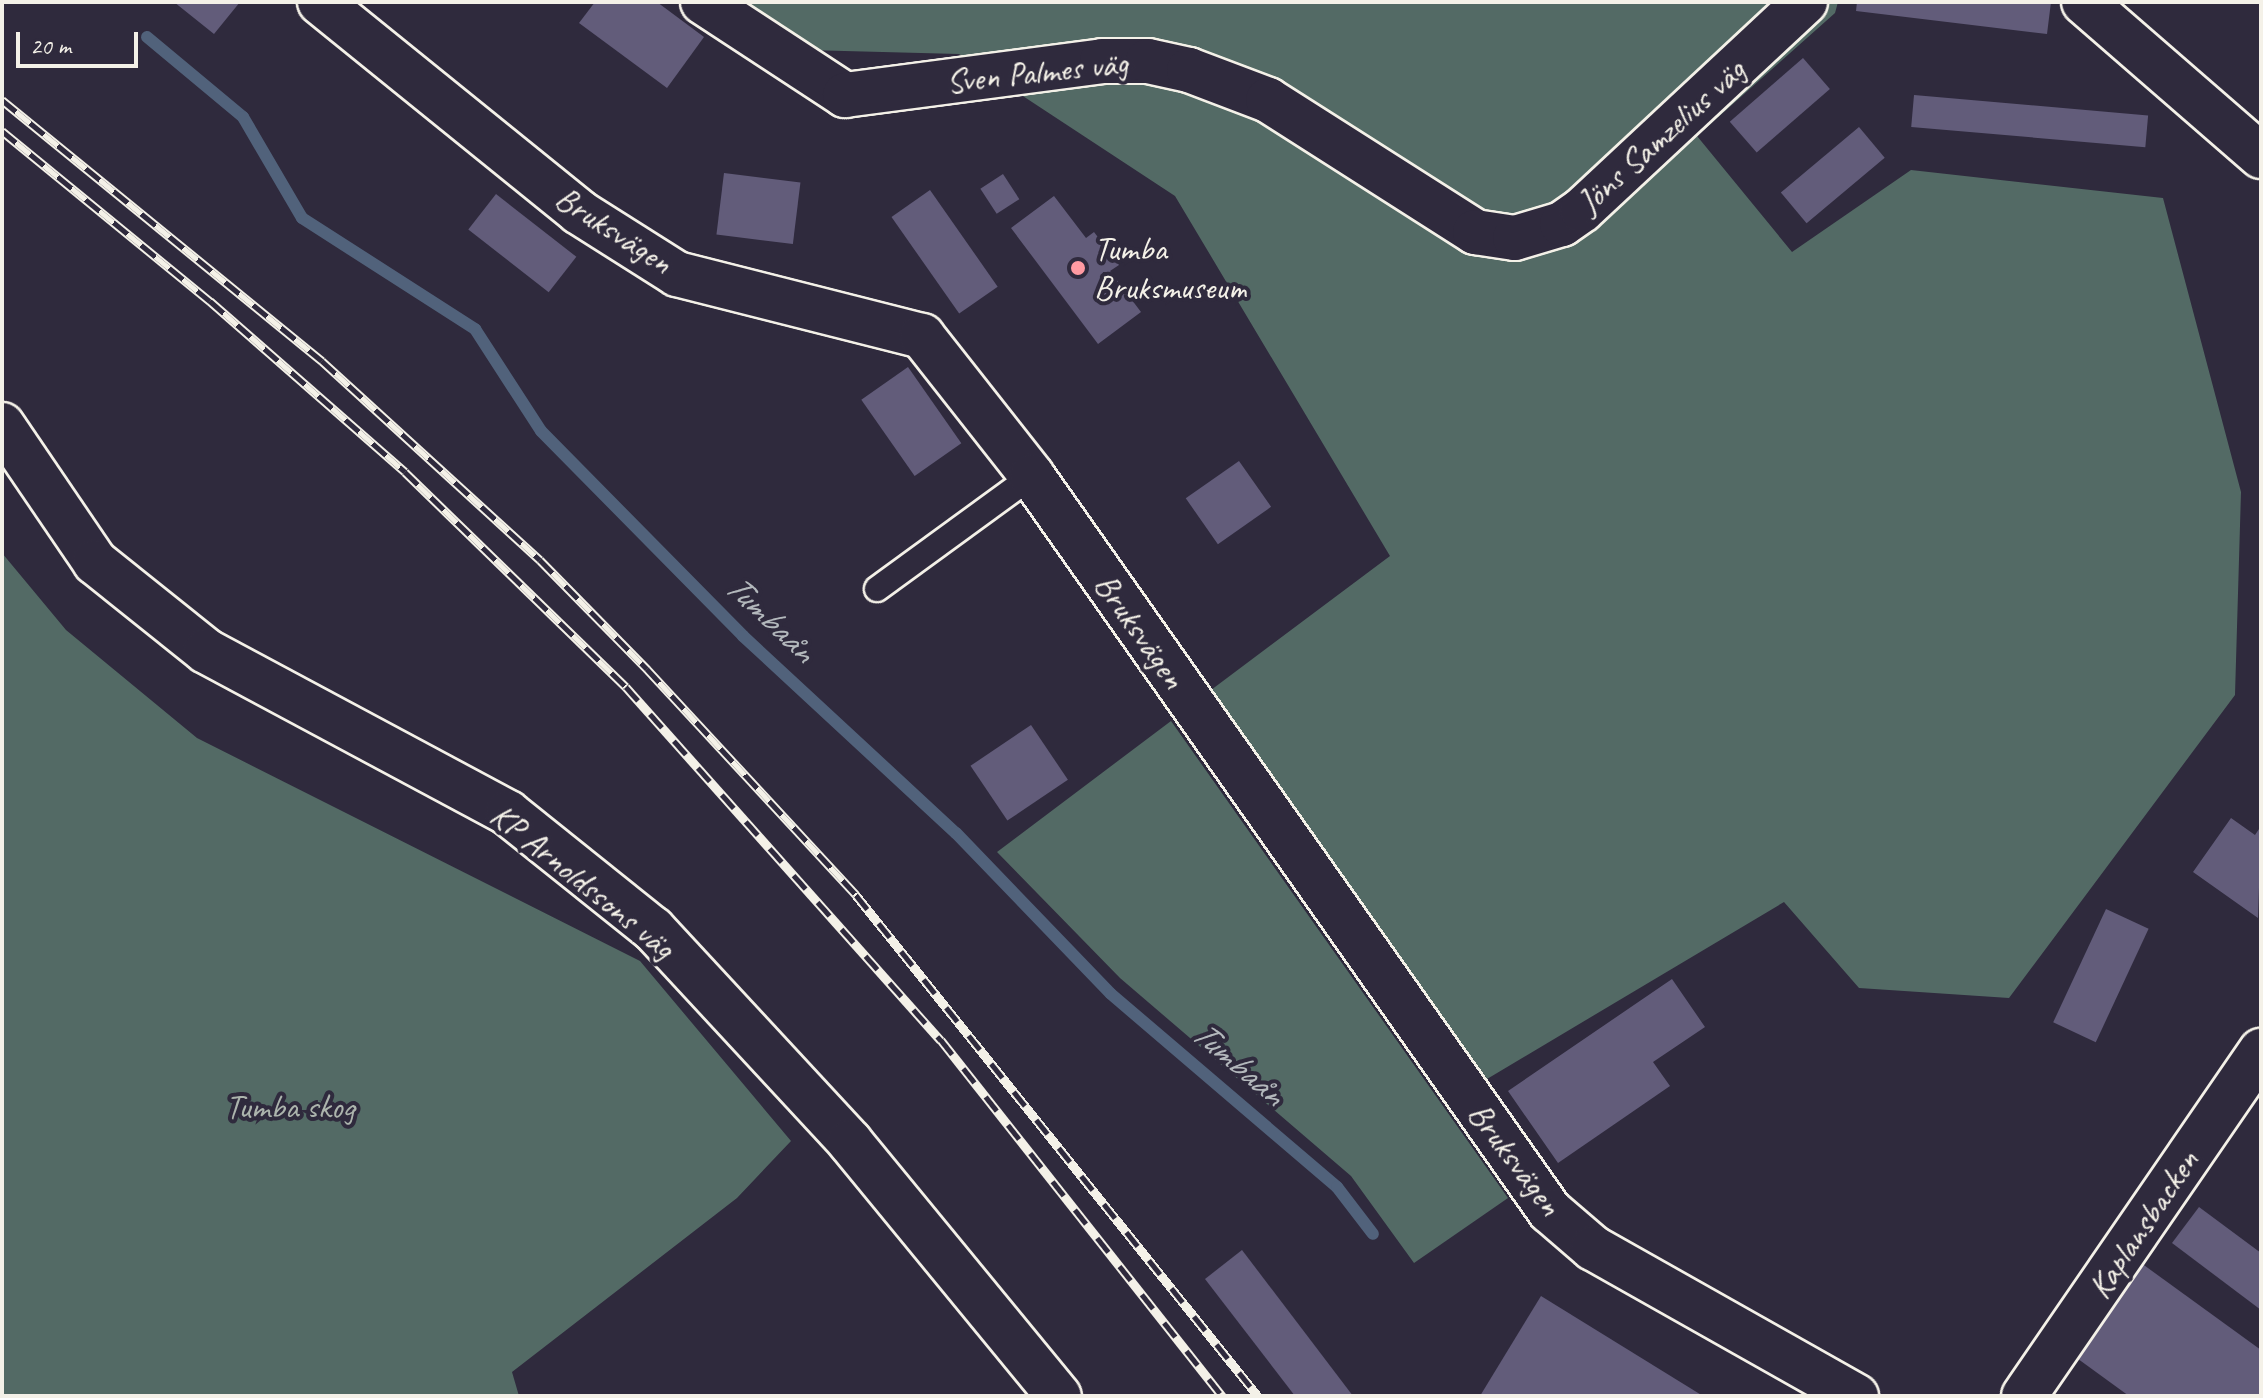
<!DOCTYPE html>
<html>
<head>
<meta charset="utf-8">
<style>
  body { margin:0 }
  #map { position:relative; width:2263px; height:1398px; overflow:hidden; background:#2f2a3d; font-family:Caveat,sans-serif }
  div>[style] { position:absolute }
  .green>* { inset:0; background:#536a65 }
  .stream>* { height:12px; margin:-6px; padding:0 6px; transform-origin:6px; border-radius:6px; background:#51627b }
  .building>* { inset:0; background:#625c7a; transform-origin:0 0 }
  .roads { filter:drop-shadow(2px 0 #f4f1e8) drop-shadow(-2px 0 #f4f1e8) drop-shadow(0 2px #f4f1e8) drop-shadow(0 -2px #f4f1e8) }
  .service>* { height:24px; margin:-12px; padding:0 12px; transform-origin:12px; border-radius:12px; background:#2f2a3d }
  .minor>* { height:44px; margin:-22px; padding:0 22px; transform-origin:22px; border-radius:22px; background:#2f2a3d }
  .secondary>* { height:44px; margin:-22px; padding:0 22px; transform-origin:22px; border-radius:22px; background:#2f2a3d }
  .rail>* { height:9px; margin-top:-4.5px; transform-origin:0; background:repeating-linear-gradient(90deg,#2f2a3d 0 18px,#f4f1e8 0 36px); box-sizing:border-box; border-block:2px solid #f4f1e8 }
  .dots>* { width:22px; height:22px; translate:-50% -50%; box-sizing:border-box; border:4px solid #2f2a3d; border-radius:50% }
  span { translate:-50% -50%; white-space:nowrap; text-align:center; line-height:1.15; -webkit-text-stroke:8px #2f2a3d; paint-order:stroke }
  .street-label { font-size:34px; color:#f4f1e8 }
  .poi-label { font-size:34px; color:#f4f1e8 }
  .left { translate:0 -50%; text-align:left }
  .park-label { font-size:34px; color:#acb4ad }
  .water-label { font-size:36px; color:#b3b8bc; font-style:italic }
  .frame { position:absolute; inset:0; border:4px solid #f4f1e8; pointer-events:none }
  .scale { position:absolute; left:16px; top:32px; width:122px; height:36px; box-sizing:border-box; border:4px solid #f4f1e8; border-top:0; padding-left:10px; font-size:24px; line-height:28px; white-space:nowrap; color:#f4f1e8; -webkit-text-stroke:6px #2f2a3d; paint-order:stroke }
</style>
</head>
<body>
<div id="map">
  <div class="green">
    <i style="clip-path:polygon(744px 2px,1838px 2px,1835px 13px,1697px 136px,1792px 252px,1911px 170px,2163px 198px,2241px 492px,2235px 695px,2009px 998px,1859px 988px,1784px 902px,1487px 1079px,1211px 690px,1390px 556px,1175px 196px,959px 54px,806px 50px)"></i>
    <i style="clip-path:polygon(2px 553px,66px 630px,197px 738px,640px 961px,791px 1141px,737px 1198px,512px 1372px,519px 1396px,2px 1396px)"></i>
    <i style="clip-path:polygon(1171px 721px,1508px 1198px,1414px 1263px,1351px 1176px,1120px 978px,997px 852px)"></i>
  </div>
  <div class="stream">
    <i style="left:147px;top:37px;width:125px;rotate:39.8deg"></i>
    <i style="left:243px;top:117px;width:117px;rotate:59.7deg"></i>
    <i style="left:302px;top:218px;width:206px;rotate:32.7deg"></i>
    <i style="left:475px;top:329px;width:121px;rotate:57.1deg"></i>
    <i style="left:541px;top:431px;width:288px;rotate:45.4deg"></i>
    <i style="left:743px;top:636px;width:290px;rotate:42.8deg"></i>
    <i style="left:956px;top:833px;width:223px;rotate:46.1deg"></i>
    <i style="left:1111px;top:994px;width:297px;rotate:40.5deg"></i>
    <i style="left:1337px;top:1187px;width:59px;rotate:52.5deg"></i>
  </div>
  <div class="building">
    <i style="clip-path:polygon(174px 2px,240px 2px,214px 34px)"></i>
    <i style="clip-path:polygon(595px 2px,657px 2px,704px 37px,667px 88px,579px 23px)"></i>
    <i style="clip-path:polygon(1857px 2px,2051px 2px,2047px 34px,1856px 11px)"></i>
    <i style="left:1803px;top:58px;width:41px;height:97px;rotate:49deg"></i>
    <i style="left:1914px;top:95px;width:235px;height:32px;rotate:5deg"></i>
    <i style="left:1859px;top:127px;width:40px;height:102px;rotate:50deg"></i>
    <i style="left:724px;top:173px;width:77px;height:62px;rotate:7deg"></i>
    <i style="left:1003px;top:174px;width:30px;height:27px;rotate:57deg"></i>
    <i style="left:930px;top:190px;width:118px;height:47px;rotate:55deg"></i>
    <i style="left:496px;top:194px;width:102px;height:45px;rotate:38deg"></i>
    <i style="clip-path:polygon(1054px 196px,1086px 238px,1094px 232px,1119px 265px,1110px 271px,1141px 312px,1098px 344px,1011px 228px)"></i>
    <i style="left:908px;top:367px;width:93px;height:57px;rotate:55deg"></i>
    <i style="left:1239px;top:461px;width:56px;height:65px;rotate:55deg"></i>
    <i style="left:1031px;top:725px;width:66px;height:73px;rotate:56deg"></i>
    <i style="clip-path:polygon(2231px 818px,2255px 835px,2261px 826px,2258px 918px,2193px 872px)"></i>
    <i style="left:2106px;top:909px;width:47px;height:125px;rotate:25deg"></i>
    <i style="clip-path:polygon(1672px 979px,1705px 1027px,1653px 1062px,1670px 1086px,1558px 1163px,1508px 1091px)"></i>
    <i style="clip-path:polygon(2199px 1207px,2261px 1253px,2261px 1310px,2172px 1243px)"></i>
    <i style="clip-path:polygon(1242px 1250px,1353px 1396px,1295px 1396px,1205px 1279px)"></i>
    <i style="clip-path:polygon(2130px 1255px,2261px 1350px,2261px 1396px,2129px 1396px,2063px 1348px)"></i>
    <i style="clip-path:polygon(1541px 1296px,1703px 1396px,1480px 1396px)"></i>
  </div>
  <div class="roads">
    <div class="service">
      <i style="left:877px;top:589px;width:192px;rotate:-36.1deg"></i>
    </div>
    <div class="minor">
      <i style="left:320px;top:2px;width:333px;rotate:39deg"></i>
      <i style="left:579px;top:212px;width:116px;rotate:32.3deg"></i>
      <i style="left:677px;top:274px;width:253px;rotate:14.2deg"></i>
      <i style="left:922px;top:336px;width:178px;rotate:51.8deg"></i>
      <i style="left:1032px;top:476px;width:899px;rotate:54.83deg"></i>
      <i style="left:1550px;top:1211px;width:57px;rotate:40.7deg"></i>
      <i style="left:1593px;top:1248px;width:302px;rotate:29.4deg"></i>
      <i style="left:703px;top:2px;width:170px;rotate:33.2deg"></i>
      <i style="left:845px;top:95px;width:259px;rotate:-7.5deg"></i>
      <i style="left:1102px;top:61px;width:46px"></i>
      <i style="left:1148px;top:61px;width:42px;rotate:12.4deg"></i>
      <i style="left:1189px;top:70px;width:85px;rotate:20.8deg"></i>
      <i style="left:1268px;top:100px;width:246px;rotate:32.5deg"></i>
      <i style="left:1475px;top:232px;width:40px;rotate:8.5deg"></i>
      <i style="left:1515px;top:238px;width:49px;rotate:-16.6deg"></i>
      <i style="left:1562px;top:224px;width:24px;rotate:-35deg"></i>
      <i style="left:1582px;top:210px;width:305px;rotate:-43deg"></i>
      <i style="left:2084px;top:2px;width:235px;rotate:41deg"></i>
      <i style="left:2024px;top:1396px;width:419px;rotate:-55.5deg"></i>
    </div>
    <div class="secondary">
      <i style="left:2px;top:425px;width:166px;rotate:55.8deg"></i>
      <i style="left:95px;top:562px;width:142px;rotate:38.7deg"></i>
      <i style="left:206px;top:651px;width:343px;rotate:28.2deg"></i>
      <i style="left:508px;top:813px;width:186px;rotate:38.7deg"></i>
      <i style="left:653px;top:929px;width:290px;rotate:47.2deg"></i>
      <i style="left:850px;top:1142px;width:329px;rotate:50.6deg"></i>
    </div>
  </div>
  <div class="rail">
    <i style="left:2px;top:100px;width:413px;rotate:39.2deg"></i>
    <i style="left:322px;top:361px;width:295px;rotate:42.4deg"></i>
    <i style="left:540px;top:560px;width:153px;rotate:45.5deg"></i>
    <i style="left:647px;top:669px;width:308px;rotate:47.2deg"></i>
    <i style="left:856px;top:895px;width:642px;rotate:51.26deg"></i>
    <i style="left:2px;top:131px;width:269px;rotate:39.3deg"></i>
    <i style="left:210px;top:301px;width:259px;rotate:41.2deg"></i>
    <i style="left:405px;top:472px;width:308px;rotate:44.2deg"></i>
    <i style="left:626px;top:687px;width:473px;rotate:48.3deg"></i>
    <i style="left:941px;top:1040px;width:454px;rotate:51.7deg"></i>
  </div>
  <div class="dots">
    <i style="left:1078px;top:268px;background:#ff9aa2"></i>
  </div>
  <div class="street-label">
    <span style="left:1037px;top:72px;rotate:-6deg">Sven Palmes väg</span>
    <span style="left:1661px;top:136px;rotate:-42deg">Jöns Samzelius väg</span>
    <span style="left:614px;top:230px;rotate:33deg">Bruksvägen</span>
    <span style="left:1140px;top:631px;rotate:55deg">Bruksvägen</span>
    <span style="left:583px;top:881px;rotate:39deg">KP Arnoldssons väg</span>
    <span style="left:1515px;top:1159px;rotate:53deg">Bruksvägen</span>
    <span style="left:2143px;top:1224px;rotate:-56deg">Kaplansbacken</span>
  </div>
  <div class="poi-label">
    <span class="left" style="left:1094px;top:268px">Tumba<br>Bruksmuseum</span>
  </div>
  <div class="park-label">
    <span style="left:290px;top:1107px">Tumba skog</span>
  </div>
  <div class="water-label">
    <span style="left:770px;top:618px;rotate:44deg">Tumbaån</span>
    <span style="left:1238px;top:1063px;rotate:41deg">Tumbaån</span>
  </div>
  <div class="frame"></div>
  <div class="scale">20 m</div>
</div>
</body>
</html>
